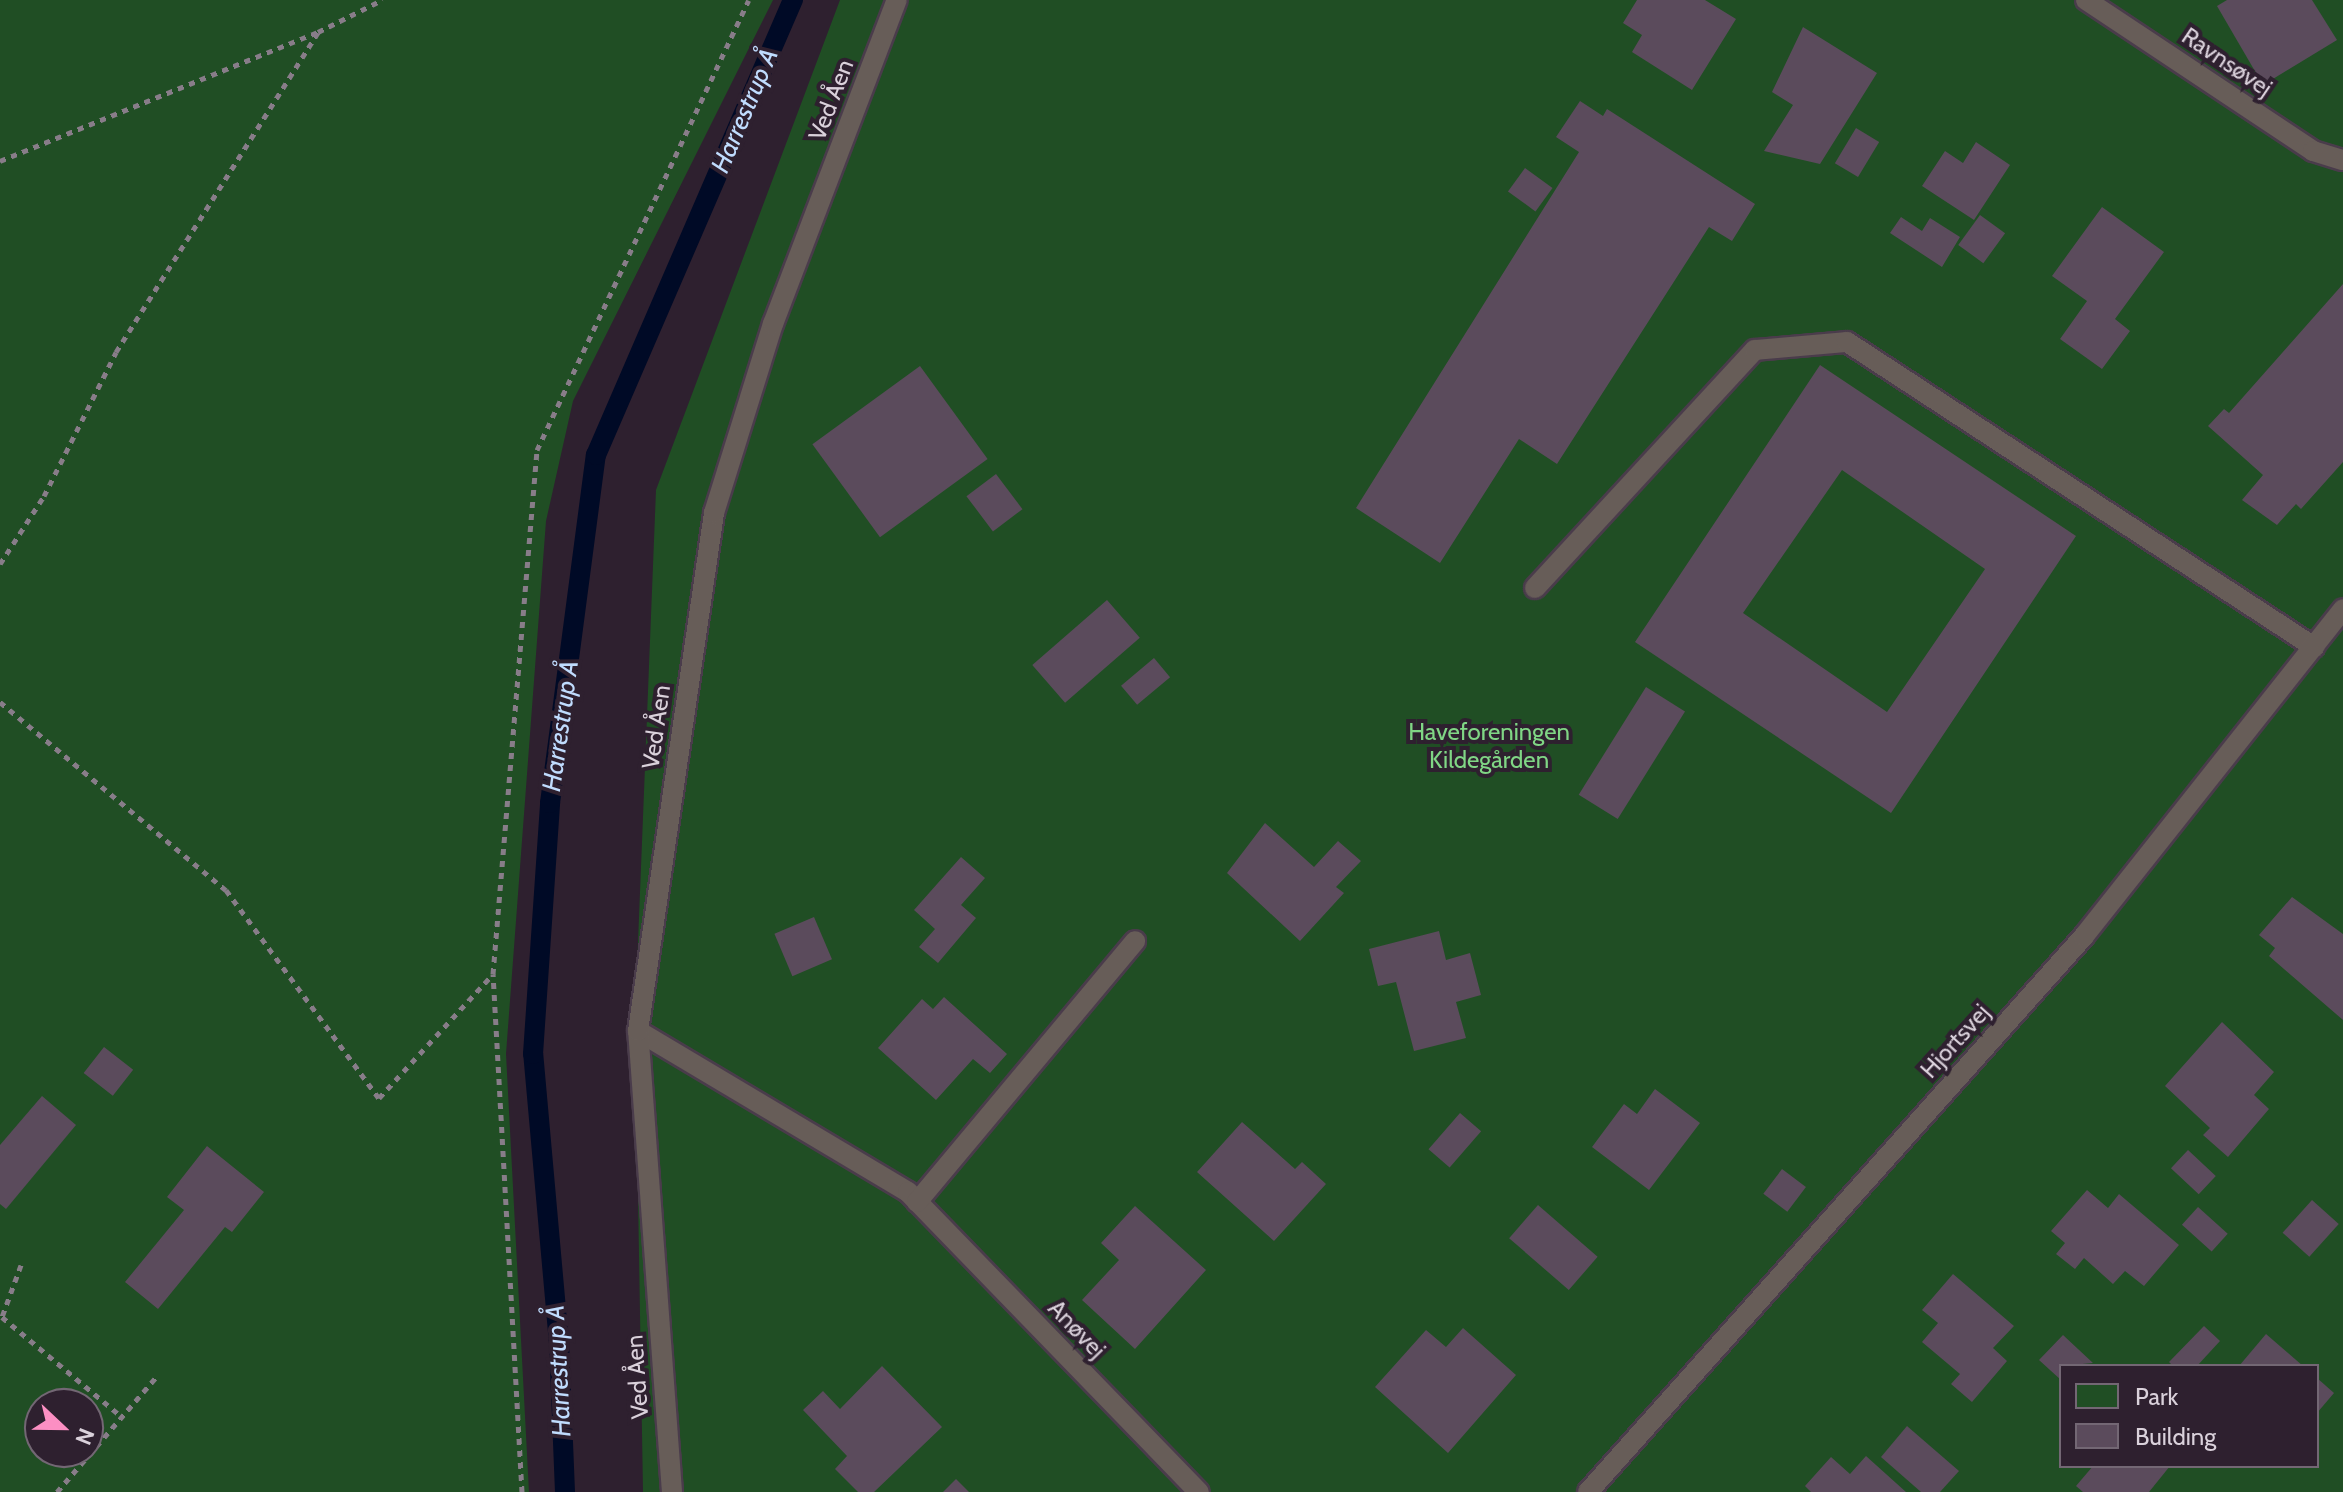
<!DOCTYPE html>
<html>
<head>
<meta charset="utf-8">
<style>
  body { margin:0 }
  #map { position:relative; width:2343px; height:1492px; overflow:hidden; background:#2e202f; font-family:Cabin,sans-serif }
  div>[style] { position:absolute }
  .green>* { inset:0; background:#204e24 }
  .stream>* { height:20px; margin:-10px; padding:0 10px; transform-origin:10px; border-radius:10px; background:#000a26 }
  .building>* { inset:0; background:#5b4b5c; transform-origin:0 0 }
  .path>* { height:5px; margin-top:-2.5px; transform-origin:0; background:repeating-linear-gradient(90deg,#887d89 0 6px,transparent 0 12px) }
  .roads { filter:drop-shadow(2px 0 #4a3c4b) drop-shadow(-2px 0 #4a3c4b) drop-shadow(0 2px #4a3c4b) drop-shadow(0 -2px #4a3c4b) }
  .lane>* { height:20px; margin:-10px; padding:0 10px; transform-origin:10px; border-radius:10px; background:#675d58 }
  span { translate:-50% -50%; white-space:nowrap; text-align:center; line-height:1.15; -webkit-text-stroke:8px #2e202f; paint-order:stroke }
  .street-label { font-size:24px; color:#dad1db }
  .park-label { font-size:24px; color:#80d685 }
  .water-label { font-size:26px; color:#c0dcfe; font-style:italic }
  .legend { position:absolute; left:2059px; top:1364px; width:260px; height:104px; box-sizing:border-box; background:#2e202f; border:2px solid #736774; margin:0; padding:10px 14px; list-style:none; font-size:24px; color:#dad1db }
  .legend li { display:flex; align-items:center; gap:16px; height:40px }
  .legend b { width:40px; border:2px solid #736774 }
  .north { position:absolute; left:24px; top:1388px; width:80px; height:80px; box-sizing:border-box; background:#2e202f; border:2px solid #736774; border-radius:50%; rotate:112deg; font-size:22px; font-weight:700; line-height:32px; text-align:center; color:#dad1db }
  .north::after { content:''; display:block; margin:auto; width:28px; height:36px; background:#fc8fc3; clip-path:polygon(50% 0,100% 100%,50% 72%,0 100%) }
</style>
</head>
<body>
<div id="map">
  <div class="green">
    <i style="clip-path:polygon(evenodd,0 0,773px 0,573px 401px,546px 521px,506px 1054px,529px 1492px,0 1492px,0 0,40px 1404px,88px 1404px,88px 1452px,40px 1452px,40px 1404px)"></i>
    <i style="clip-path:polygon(evenodd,840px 0,2343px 0,2343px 1492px,643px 1492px,635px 1018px,656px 490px,840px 0,2061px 1366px,2317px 1366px,2317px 1466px,2061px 1466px,2061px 1366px)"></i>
  </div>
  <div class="stream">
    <i style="left:565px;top:1492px;width:149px;rotate:-92.3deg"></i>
    <i style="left:559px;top:1343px;width:290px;rotate:-95.1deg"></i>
    <i style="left:533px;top:1054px;width:252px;rotate:-86.1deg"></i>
    <i style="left:550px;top:803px;width:351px;rotate:-82.5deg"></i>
    <i style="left:596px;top:455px;width:496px;rotate:-66.6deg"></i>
  </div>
  <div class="building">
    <i style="clip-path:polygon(1637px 0,1705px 0,1736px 19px,1692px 90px,1632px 52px,1642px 35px,1623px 23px)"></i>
    <i style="clip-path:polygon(2227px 0,2312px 0,2337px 40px,2263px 85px,2217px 6px)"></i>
    <i style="clip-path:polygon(1803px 27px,1877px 73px,1820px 164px,1764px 151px,1793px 105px,1772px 92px)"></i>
    <i style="clip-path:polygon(1580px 101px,1603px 116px,1607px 109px,1755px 204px,1732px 241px,1709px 227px,1557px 464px,1519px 439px,1440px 563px,1356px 508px,1579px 152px,1556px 137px)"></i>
    <i style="left:1856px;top:128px;width:27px;height:41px;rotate:31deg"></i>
    <i style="clip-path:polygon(1976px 142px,2010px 165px,1974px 220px,1922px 186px,1945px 151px,1963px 163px)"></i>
    <i style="left:1525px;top:168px;width:34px;height:29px;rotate:36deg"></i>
    <i style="clip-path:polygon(2102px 207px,2164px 252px,2115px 319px,2130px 331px,2102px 369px,2060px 339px,2087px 301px,2052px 276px)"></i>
    <i style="left:1980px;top:215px;width:31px;height:37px;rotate:36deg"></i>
    <i style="clip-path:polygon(1901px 217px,1922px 231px,1930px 218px,1960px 237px,1942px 267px,1890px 233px)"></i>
    <i style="clip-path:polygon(2343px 284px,2343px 462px,2301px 509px,2296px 504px,2277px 525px,2242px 500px,2263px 475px,2208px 426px,2224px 409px,2229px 413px)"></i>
    <i style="clip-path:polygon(evenodd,1820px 365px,2076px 536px,1891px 813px,1635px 642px,1820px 365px,1842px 470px,1985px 569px,1887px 712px,1743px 613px,1842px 470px)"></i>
    <i style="left:920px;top:366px;width:115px;height:133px;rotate:54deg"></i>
    <i style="left:996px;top:474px;width:44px;height:37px;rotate:53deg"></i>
    <i style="left:1107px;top:600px;width:50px;height:99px;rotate:49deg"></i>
    <i style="left:1154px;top:658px;width:25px;height:43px;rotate:50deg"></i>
    <i style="left:1646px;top:687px;width:46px;height:127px;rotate:32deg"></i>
    <i style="clip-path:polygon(1265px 823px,1314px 867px,1338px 841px,1361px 861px,1336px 887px,1344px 893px,1300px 941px,1227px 873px)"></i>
    <i style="clip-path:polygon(961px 857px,985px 878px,961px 905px,976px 918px,938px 963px,919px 947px,935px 929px,914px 910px)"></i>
    <i style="clip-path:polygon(2292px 897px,2343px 934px,2343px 1020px,2269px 956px,2275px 948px,2259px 935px)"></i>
    <i style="left:814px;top:917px;width:46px;height:43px;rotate:67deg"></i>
    <i style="clip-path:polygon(1439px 931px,1446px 960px,1470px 953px,1481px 995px,1456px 1002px,1466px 1038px,1414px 1051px,1396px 982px,1378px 986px,1369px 949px)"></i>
    <i style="clip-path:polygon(944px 997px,1007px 1054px,990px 1073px,973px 1059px,936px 1100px,878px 1048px,922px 999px,933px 1009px)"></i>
    <i style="clip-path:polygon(2222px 1022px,2274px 1072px,2254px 1095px,2269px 1109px,2228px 1157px,2203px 1135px,2210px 1128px,2165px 1086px)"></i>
    <i style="left:104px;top:1047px;width:37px;height:33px;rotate:38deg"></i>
    <i style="clip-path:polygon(1655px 1089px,1700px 1123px,1649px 1190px,1592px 1147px,1624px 1104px,1637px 1114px)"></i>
    <i style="clip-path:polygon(42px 1096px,76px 1125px,6px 1209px,0 1204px,0 1145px)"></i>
    <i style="left:1460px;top:1113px;width:28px;height:48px;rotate:41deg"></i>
    <i style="clip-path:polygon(1242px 1122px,1295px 1169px,1302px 1162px,1326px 1184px,1274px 1241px,1197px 1172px)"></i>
    <i style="clip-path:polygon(207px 1146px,264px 1192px,232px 1232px,225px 1227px,158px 1309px,125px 1282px,184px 1210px,167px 1197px)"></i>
    <i style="left:2188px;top:1150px;width:38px;height:25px;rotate:43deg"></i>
    <i style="left:1782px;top:1169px;width:30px;height:31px;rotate:37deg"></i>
    <i style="clip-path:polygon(2087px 1190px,2108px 1208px,2119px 1194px,2179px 1245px,2144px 1286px,2125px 1271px,2113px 1284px,2084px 1258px,2075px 1269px,2056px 1254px,2065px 1243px,2051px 1231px)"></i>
    <i style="left:2312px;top:1200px;width:36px;height:44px;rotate:42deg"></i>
    <i style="left:1538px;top:1205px;width:79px;height:44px;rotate:41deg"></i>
    <i style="clip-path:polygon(1135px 1206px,1206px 1270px,1135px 1349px,1082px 1300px,1119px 1260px,1101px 1243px)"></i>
    <i style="left:2198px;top:1207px;width:40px;height:24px;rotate:42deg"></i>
    <i style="clip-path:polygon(1953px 1274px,2014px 1326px,1993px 1348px,2007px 1361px,1972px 1402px,1951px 1384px,1960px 1374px,1922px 1342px,1938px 1323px,1922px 1310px)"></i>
    <i style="clip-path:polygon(2204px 1326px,2220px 1341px,2197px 1366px,2173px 1366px,2169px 1362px)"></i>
    <i style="clip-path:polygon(1463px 1328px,1516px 1375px,1448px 1453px,1375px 1387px,1426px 1330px,1446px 1347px)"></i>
    <i style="clip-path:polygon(2266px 1334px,2303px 1366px,2239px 1366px)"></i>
    <i style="clip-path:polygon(2063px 1335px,2093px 1363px,2061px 1366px,2061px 1380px,2039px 1360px)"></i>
    <i style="clip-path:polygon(882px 1366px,942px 1427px,874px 1492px,858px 1492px,835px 1469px,847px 1456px,803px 1410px,823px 1391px,840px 1409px)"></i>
    <i style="clip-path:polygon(2317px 1378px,2334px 1393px,2317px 1413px)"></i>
    <i style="clip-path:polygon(1907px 1426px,1959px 1471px,1940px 1492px,1921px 1492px,1881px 1457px)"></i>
    <i style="clip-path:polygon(1866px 1456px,1906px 1492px,1811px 1492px,1805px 1486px,1831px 1457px,1850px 1474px)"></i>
    <i style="clip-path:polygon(2093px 1466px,2170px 1466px,2149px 1492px,2083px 1492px,2076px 1486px)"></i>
    <i style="clip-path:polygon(956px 1479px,969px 1492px,943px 1492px)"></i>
  </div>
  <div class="path">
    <i style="left:0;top:161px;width:343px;rotate:-22.1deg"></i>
    <i style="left:318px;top:32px;width:72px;rotate:-26.6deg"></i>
    <i style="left:0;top:564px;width:81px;rotate:-57.1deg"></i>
    <i style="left:44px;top:496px;width:161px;rotate:-63.4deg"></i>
    <i style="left:116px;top:352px;width:378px;rotate:-57.7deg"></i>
    <i style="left:0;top:702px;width:294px;rotate:39.8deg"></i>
    <i style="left:226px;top:890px;width:258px;rotate:53.7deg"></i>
    <i style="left:379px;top:1098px;width:167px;rotate:-47.4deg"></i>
    <i style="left:21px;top:1265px;width:55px;rotate:110.1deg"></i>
    <i style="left:2px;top:1317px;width:156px;rotate:39.8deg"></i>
    <i style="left:57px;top:1492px;width:153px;rotate:-49.2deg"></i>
    <i style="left:522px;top:1492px;width:519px;rotate:-93.2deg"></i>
    <i style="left:493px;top:974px;width:526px;rotate:-85.2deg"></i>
    <i style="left:537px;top:450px;width:497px;rotate:-64.8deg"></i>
  </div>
  <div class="roads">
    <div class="lane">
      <i style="left:2086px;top:0;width:273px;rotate:33.6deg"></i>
      <i style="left:2313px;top:151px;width:31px;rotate:17deg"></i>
      <i style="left:1535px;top:588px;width:324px;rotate:-47.3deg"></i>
      <i style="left:1755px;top:350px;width:92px;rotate:-5deg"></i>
      <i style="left:1847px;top:342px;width:558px;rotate:33.15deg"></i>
      <i style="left:638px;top:1031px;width:314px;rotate:30.8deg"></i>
      <i style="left:908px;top:1192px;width:418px;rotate:45.9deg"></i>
      <i style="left:917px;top:1202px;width:340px;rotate:-50.1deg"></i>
      <i style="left:672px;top:1492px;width:462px;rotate:-94.2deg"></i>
      <i style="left:638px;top:1031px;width:524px;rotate:-81.65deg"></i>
      <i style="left:714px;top:513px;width:198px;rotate:-72.7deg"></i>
      <i style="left:773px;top:324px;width:347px;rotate:-69.1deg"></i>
      <i style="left:1588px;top:1492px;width:745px;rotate:-48.26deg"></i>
      <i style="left:2084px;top:936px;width:417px;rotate:-51.6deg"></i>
    </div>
  </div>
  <div class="street-label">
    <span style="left:2227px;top:62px;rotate:34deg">Ravnsøvej</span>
    <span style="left:831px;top:100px;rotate:-69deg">Ved Åen</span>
    <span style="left:656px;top:727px;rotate:-82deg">Ved Åen</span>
    <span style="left:1955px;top:1041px;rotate:-48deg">Hjortsvej</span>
    <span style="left:1077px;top:1329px;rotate:46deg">Anøvej</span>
    <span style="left:637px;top:1377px;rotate:-94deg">Ved Åen</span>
  </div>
  <div class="park-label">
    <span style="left:1489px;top:746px">Haveforeningen<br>Kildegården</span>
  </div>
  <div class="water-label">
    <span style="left:745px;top:111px;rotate:-67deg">Harrestrup Å</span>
    <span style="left:561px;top:726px;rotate:-82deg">Harrestrup Å</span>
    <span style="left:559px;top:1371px;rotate:-93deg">Harrestrup Å</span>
  </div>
  <ul class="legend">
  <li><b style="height:22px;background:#204e24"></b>Park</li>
  <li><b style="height:22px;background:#5b4b5c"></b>Building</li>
  </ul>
  <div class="north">N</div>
</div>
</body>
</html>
